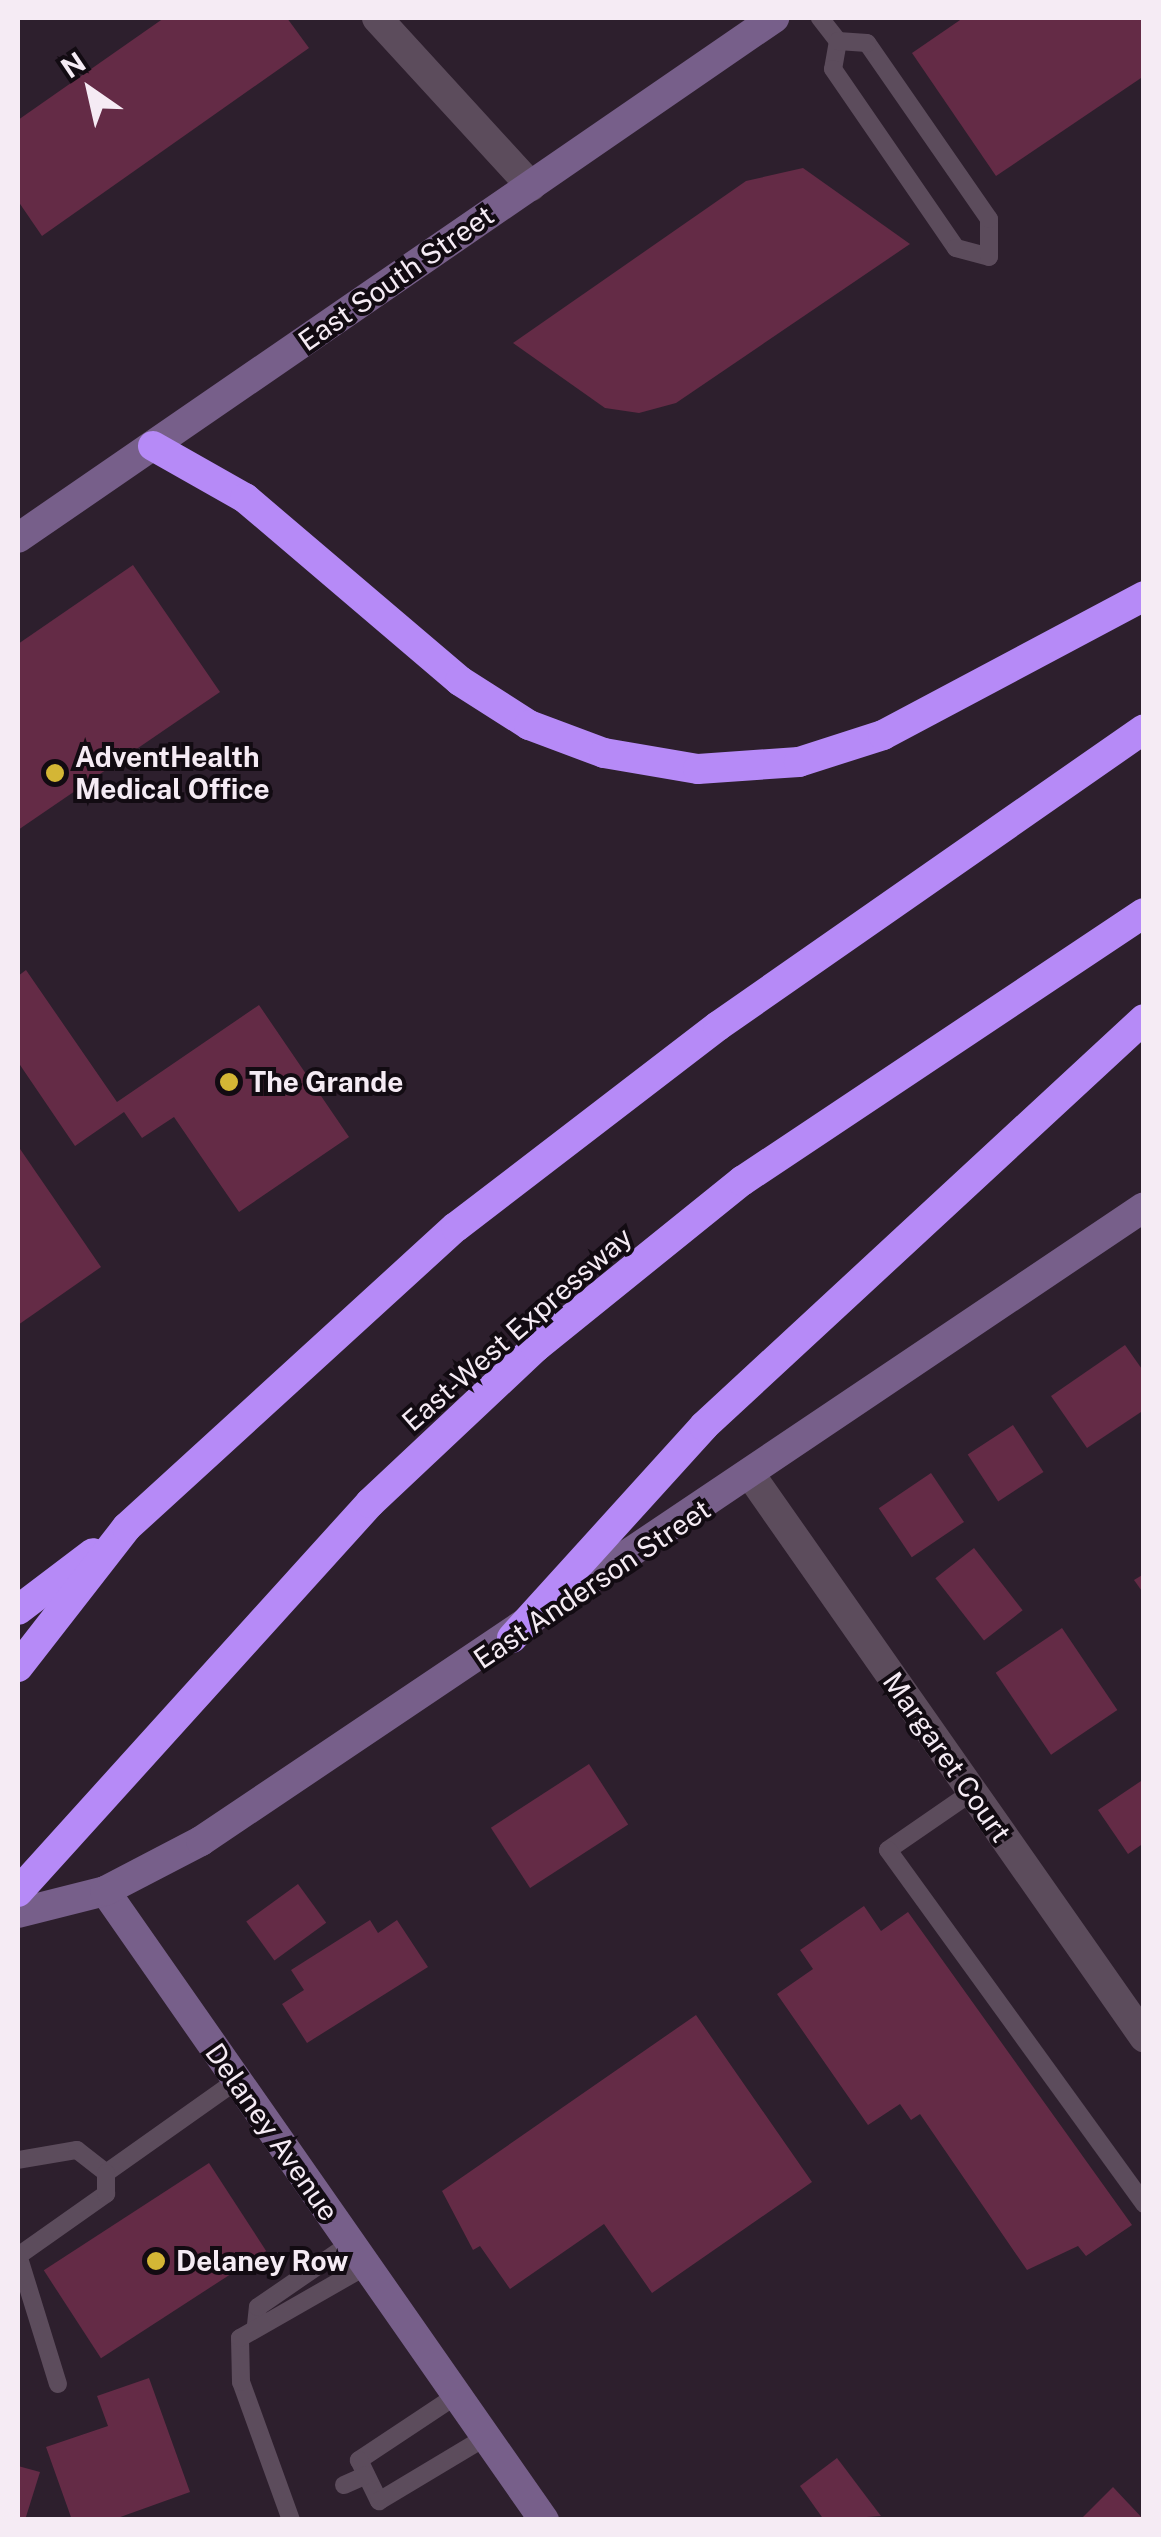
<!DOCTYPE html>
<html>
<head>
<meta charset="utf-8">
<style>
  body { margin:0 }
  #map { position:relative; width:1161px; height:2537px; overflow:hidden; background:#2d1f2d; font-family:"Public Sans",sans-serif }
  div>[style] { position:absolute }
  .building>* { inset:0; background:#642b46; transform-origin:0 0 }
  .lane>* { height:18px; margin:-9px; padding:0 9px; transform-origin:9px; border-radius:9px; background:#5c4c5c }
  .street>* { height:30px; margin:-15px; padding:0 15px; transform-origin:15px; border-radius:15px; background:#5c4c5c }
  .secondary>* { height:30px; margin:-15px; padding:0 15px; transform-origin:15px; border-radius:15px; background:#775f8a }
  .highway>* { height:30px; margin:-15px; padding:0 15px; transform-origin:15px; border-radius:15px; background:#b68af7 }
  .dots>* { width:28px; height:28px; translate:-50% -50%; box-sizing:border-box; border:5px solid #120b12; border-radius:50% }
  span { translate:-50% -50%; white-space:nowrap; text-align:center; line-height:1.15; -webkit-text-stroke:8px #120b12; paint-order:stroke }
  .street-label { font-size:28px; color:#f5ebf4 }
  .poi-label { font-size:28px; color:#f5ebf4; font-weight:700 }
  .left { translate:0 -50%; text-align:left }
  .frame { position:absolute; inset:0; border:20px solid #f5ebf4; pointer-events:none }
  .north { position:absolute; left:40px; top:40px; width:100px; height:100px; -webkit-text-stroke:8px #120b12; paint-order:stroke; rotate:326deg; font-size:28px; font-weight:700; line-height:40px; text-align:center; color:#f5ebf4 }
  .north::after { content:''; display:block; margin:auto; width:35px; height:45px; background:#f5ebf4; clip-path:polygon(50% 0,100% 100%,50% 72%,0 100%) }
</style>
</head>
<body>
<div id="map">
  <div class="building">
    <i style="clip-path:polygon(164px 18px,287px 18px,309px 48px,42px 236px,18px 201px,18px 120px)"></i>
    <i style="clip-path:polygon(963px 18px,1144px 18px,1144px 76px,996px 176px,912px 53px)"></i>
    <i style="clip-path:polygon(803px 168px,910px 244px,676px 403px,639px 413px,605px 408px,513px 343px,746px 181px)"></i>
    <i style="clip-path:polygon(133px 565px,220px 692px,18px 830px,18px 644px)"></i>
    <i style="clip-path:polygon(26px 970px,117px 1102px,259px 1005px,349px 1137px,239px 1212px,174px 1117px,142px 1138px,124px 1112px,75px 1146px,18px 1062px,18px 976px)"></i>
    <i style="clip-path:polygon(18px 1146px,101px 1267px,18px 1325px)"></i>
    <i style="clip-path:polygon(1125px 1345px,1144px 1372px,1144px 1410px,1087px 1448px,1051px 1396px)"></i>
    <i style="left:1013px;top:1425px;width:56px;height:54px;rotate:57deg"></i>
    <i style="left:931px;top:1473px;width:59px;height:63px;rotate:56deg"></i>
    <i style="left:974px;top:1548px;width:79px;height:49px;rotate:52deg"></i>
    <i style="clip-path:polygon(1144px 1574px,1144px 1594px,1134px 1580px)"></i>
    <i style="left:1062px;top:1628px;width:99px;height:80px;rotate:56deg"></i>
    <i style="left:589px;top:1764px;width:72px;height:117px;rotate:57deg"></i>
    <i style="clip-path:polygon(1144px 1779px,1144px 1843px,1128px 1854px,1098px 1810px)"></i>
    <i style="left:298px;top:1884px;width:48px;height:64px;rotate:54deg"></i>
    <i style="clip-path:polygon(864px 1906px,881px 1931px,908px 1912px,1132px 2225px,1086px 2256px,1078px 2246px,1027px 2270px,920px 2114px,911px 2120px,900px 2104px,868px 2125px,777px 1994px,813px 1969px,800px 1950px)"></i>
    <i style="clip-path:polygon(370px 1920px,378px 1933px,397px 1920px,428px 1967px,307px 2043px,282px 2004px,304px 1990px,291px 1970px)"></i>
    <i style="clip-path:polygon(696px 2015px,812px 2182px,652px 2293px,604px 2224px,510px 2289px,480px 2246px,473px 2250px,442px 2191px)"></i>
    <i style="left:209px;top:2163px;width:105px;height:197px;rotate:57deg"></i>
    <i style="clip-path:polygon(149px 2378px,190px 2492px,112px 2520px,72px 2520px,46px 2447px,108px 2426px,97px 2396px)"></i>
    <i style="clip-path:polygon(837px 2458px,881px 2516px,824px 2520px,800px 2486px)"></i>
    <i style="clip-path:polygon(18px 2466px,40px 2472px,25px 2520px,18px 2520px)"></i>
    <i style="clip-path:polygon(1113px 2487px,1144px 2520px,1080px 2520px)"></i>
  </div>
  <div class="lane">
    <i style="left:820px;top:18px;width:29px;rotate:52deg"></i>
    <i style="left:838px;top:41px;width:28px;rotate:100deg"></i>
    <i style="left:833px;top:69px;width:217px;rotate:55.5deg"></i>
    <i style="left:956px;top:248px;width:34px;rotate:15deg"></i>
    <i style="left:989px;top:257px;width:38px;rotate:-90deg"></i>
    <i style="left:989px;top:219px;width:214px;rotate:-124.7deg"></i>
    <i style="left:867px;top:43px;width:29px;rotate:-176deg"></i>
    <i style="left:972px;top:1792px;width:102px;rotate:145.4deg"></i>
    <i style="left:888px;top:1850px;width:437px;rotate:54.1deg"></i>
    <i style="left:18px;top:2160px;width:60px;rotate:-9.6deg"></i>
    <i style="left:77px;top:2150px;width:37px;rotate:38deg"></i>
    <i style="left:106px;top:2173px;width:159px;rotate:-35.3deg"></i>
    <i style="left:18px;top:2255px;width:135px;rotate:72.8deg"></i>
    <i style="left:18px;top:2256px;width:108px;rotate:-35.2deg"></i>
    <i style="left:106px;top:2194px;width:21px;rotate:-90deg"></i>
    <i style="left:256px;top:2325px;width:18px;rotate:-84deg"></i>
    <i style="left:258px;top:2307px;width:113px;rotate:-34.5deg"></i>
    <i style="left:457px;top:2395px;width:118px;rotate:146.4deg"></i>
    <i style="left:359px;top:2460px;width:46px;rotate:64deg"></i>
    <i style="left:379px;top:2501px;width:125px;rotate:-30.9deg"></i>
    <i style="left:344px;top:2485px;width:24px;rotate:-24deg"></i>
    <i style="left:291px;top:2520px;width:147px;rotate:-109.9deg"></i>
    <i style="left:241px;top:2382px;width:44px;rotate:-91.3deg"></i>
    <i style="left:240px;top:2338px;width:145px;rotate:-29.7deg"></i>
  </div>
  <div class="street">
    <i style="left:377px;top:18px;width:228px;rotate:47.5deg"></i>
    <i style="left:752px;top:1477px;width:684px;rotate:55.01deg"></i>
  </div>
  <div class="secondary">
    <i style="left:18px;top:538px;width:918px;rotate:-34.52deg"></i>
    <i style="left:105px;top:1891px;width:767px;rotate:55.09deg"></i>
    <i style="left:18px;top:1913px;width:90px;rotate:-14.2deg"></i>
    <i style="left:105px;top:1891px;width:108px;rotate:-27.5deg"></i>
    <i style="left:201px;top:1841px;width:1136px;rotate:-33.91deg"></i>
  </div>
  <div class="highway">
    <i style="left:153px;top:446px;width:106px;rotate:29.5deg"></i>
    <i style="left:245px;top:498px;width:282px;rotate:40.4deg"></i>
    <i style="left:460px;top:681px;width:82px;rotate:32.5deg"></i>
    <i style="left:529px;top:725px;width:80px;rotate:20.5deg"></i>
    <i style="left:604px;top:753px;width:95px;rotate:9.7deg"></i>
    <i style="left:698px;top:769px;width:101px;rotate:-4deg"></i>
    <i style="left:799px;top:762px;width:88px;rotate:-17.8deg"></i>
    <i style="left:883px;top:735px;width:296px;rotate:-28deg"></i>
    <i style="left:18px;top:1610px;width:94px;rotate:-37.2deg"></i>
    <i style="left:512px;top:1638px;width:286px;rotate:-47.8deg"></i>
    <i style="left:704px;top:1426px;width:599px;rotate:-42.77deg"></i>
    <i style="left:18px;top:1667px;width:177px;rotate:-52.1deg"></i>
    <i style="left:127px;top:1527px;width:445px;rotate:-42.4deg"></i>
    <i style="left:456px;top:1227px;width:330px;rotate:-37.5deg"></i>
    <i style="left:718px;top:1026px;width:519px;rotate:-34.88deg"></i>
    <i style="left:18px;top:1892px;width:525px;rotate:-47.86deg"></i>
    <i style="left:370px;top:1503px;width:228px;rotate:-43.2deg"></i>
    <i style="left:536px;top:1347px;width:265px;rotate:-38.9deg"></i>
    <i style="left:742px;top:1181px;width:483px;rotate:-33.7deg"></i>
  </div>
  <div class="dots">
    <i style="left:55px;top:773px;background:#d4b635"></i>
    <i style="left:229px;top:1082px;background:#d4b635"></i>
    <i style="left:156px;top:2261px;background:#d4b635"></i>
  </div>
  <div class="street-label">
    <span style="left:396px;top:278px;rotate:-35deg">East South Street</span>
    <span style="left:517px;top:1329px;rotate:-41deg">East-West Expressway</span>
    <span style="left:592px;top:1584px;rotate:-34deg">East Anderson Street</span>
    <span style="left:947px;top:1757px;rotate:55deg">Margaret Court</span>
    <span style="left:272px;top:2132px;rotate:55deg">Delaney Avenue</span>
  </div>
  <div class="poi-label">
    <span class="left" style="left:75px;top:773px">AdventHealth<br>Medical Office</span>
    <span class="left" style="left:249px;top:1082px">The Grande</span>
    <span class="left" style="left:176px;top:2261px">Delaney Row</span>
  </div>
  <div class="frame"></div>
  <div class="north">N</div>
</div>
</body>
</html>
